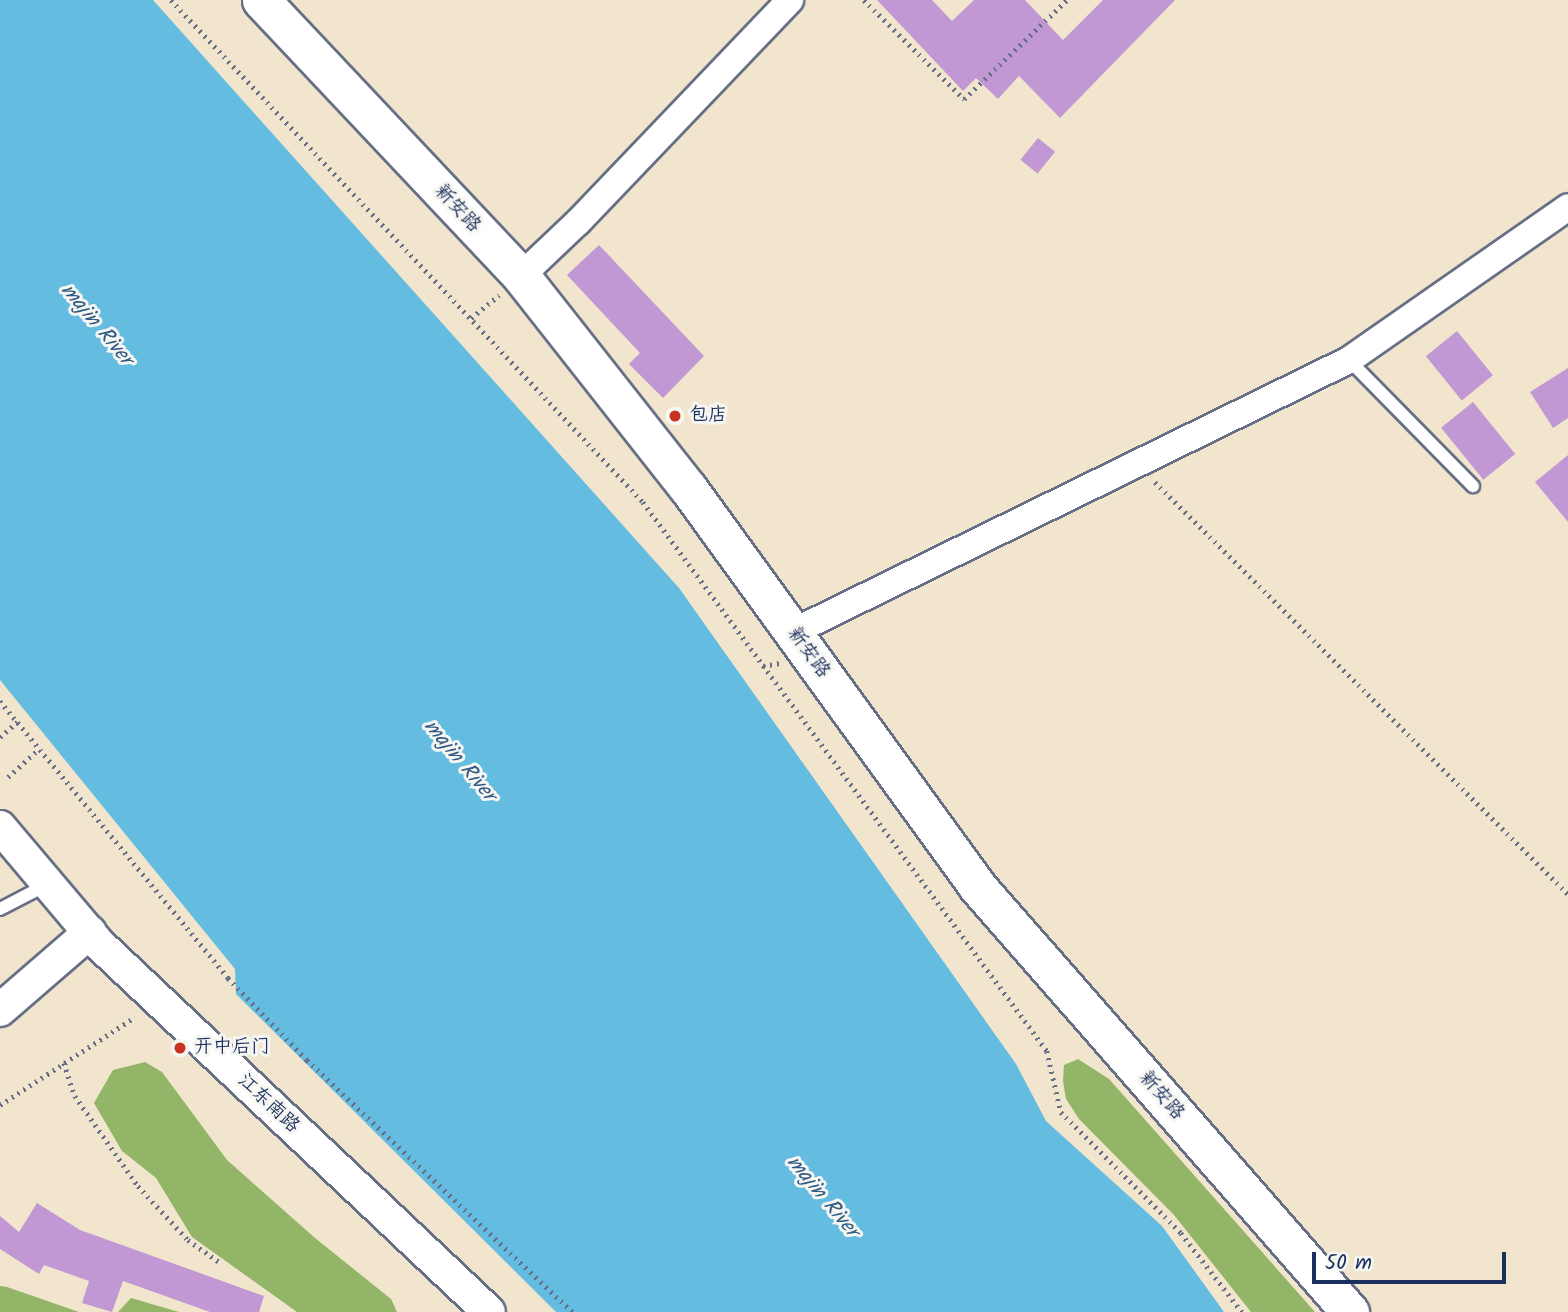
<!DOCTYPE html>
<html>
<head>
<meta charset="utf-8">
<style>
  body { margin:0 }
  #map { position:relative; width:1568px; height:1312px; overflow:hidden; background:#f1e5cd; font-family:Kalam,"LXGW WenKai TC",sans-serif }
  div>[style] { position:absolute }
  .forest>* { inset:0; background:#92b568 }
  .water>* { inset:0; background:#64bde1 }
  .building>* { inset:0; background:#c198d4; transform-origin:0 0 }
  .path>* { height:4.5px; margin-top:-2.25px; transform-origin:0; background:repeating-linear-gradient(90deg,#666f85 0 2px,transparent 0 7px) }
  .roads { filter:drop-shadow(2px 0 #666f85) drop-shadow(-2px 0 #666f85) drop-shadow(0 2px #666f85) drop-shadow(0 -2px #666f85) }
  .service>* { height:12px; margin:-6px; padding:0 6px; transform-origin:6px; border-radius:6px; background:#fff }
  .minor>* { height:26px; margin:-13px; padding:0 13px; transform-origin:13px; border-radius:13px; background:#fff }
  .tertiary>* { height:32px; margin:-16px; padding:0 16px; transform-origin:16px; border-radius:16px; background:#fff }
  .secondary>* { height:37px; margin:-18.5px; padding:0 18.5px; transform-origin:18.5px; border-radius:18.5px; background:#fff }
  .dots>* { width:19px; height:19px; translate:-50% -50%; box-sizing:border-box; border:4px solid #f6f6f2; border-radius:50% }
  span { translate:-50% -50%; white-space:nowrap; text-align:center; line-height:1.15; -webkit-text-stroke:6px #f6f6f2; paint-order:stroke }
  .street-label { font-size:19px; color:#1b2f5e }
  .poi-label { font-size:19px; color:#1b2f5e }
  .left { translate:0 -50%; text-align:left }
  .water-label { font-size:21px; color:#315a85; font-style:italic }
  .scale { position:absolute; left:1312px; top:1252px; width:194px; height:32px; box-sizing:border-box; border:4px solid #1b2f5e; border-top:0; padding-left:9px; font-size:21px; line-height:24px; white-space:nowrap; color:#1b2f5e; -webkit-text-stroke:5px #f6f6f2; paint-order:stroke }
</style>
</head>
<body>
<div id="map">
  <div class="forest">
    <i style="clip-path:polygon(1078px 1059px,1109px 1079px,1315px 1312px,1251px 1312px,1174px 1215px,1079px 1119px,1066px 1099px,1063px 1081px,1064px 1065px)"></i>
    <i style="clip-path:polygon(145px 1062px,162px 1072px,227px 1160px,315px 1238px,391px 1299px,397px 1312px,297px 1312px,192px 1237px,156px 1178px,122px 1151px,94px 1103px,113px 1070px)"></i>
    <i style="clip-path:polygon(0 1286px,7px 1287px,79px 1312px,0 1312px)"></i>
    <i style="clip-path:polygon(131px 1298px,179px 1312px,118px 1312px)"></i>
  </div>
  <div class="water">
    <i style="clip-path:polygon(0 0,153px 0,679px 588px,1016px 1064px,1046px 1121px,1162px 1226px,1224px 1312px,556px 1312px,236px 994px,235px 969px,0 680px)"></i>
  </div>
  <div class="building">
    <i style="clip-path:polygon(877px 0,932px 0,952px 21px,974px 0,1025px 0,1063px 40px,1103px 0,1175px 0,1060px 118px,1019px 76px,998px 99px,976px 78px,963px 91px)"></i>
    <i style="left:1038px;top:138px;width:22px;height:28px;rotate:39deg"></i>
    <i style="clip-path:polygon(599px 245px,704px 356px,663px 398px,629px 364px,640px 353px,567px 275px)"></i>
    <i style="left:1457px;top:331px;width:57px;height:40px;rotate:51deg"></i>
    <i style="clip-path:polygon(1568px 368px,1568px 418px,1553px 428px,1530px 392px)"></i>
    <i style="left:1473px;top:402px;width:67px;height:41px;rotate:51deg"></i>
    <i style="clip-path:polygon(1568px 455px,1568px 522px,1535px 482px)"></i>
    <i style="clip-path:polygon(37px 1203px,80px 1230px,264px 1296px,259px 1312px,210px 1312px,123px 1281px,112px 1312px,82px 1303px,89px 1281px,44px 1265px,39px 1274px,0 1249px,0 1216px,19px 1232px)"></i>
  </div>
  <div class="path">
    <i style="left:171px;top:0;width:689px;rotate:46.76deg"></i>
    <i style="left:643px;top:502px;width:682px;rotate:53.65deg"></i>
    <i style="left:1047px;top:1051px;width:63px;rotate:77.1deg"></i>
    <i style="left:1061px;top:1112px;width:170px;rotate:45.2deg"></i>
    <i style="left:1181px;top:1233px;width:100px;rotate:52.3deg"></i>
    <i style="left:864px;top:0;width:141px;rotate:44.7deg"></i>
    <i style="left:964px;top:99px;width:143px;rotate:-43.9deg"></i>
    <i style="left:471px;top:318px;width:36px;rotate:-39deg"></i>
    <i style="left:1155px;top:482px;width:583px;rotate:44.93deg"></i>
    <i style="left:763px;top:666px;width:17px;rotate:-10deg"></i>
    <i style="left:0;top:701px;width:359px;rotate:50.5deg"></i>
    <i style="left:228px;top:978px;width:114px;rotate:46.1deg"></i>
    <i style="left:307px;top:1060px;width:366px;rotate:43.5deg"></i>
    <i style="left:0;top:737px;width:23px;rotate:-41deg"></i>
    <i style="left:8px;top:777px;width:42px;rotate:-42.1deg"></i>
    <i style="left:64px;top:1063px;width:35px;rotate:72deg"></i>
    <i style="left:75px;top:1096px;width:110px;rotate:55deg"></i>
    <i style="left:138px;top:1186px;width:74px;rotate:47.2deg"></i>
    <i style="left:188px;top:1240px;width:42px;rotate:35.2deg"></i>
    <i style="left:0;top:1105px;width:161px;rotate:-33.1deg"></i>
  </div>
  <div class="roads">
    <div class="service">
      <i style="left:1349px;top:360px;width:177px;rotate:45.5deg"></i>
      <i style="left:0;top:909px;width:54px;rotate:-27.5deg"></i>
    </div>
    <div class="minor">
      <i style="left:521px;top:276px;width:79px;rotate:-43.5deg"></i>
      <i style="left:578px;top:222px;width:307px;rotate:-46.3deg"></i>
      <i style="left:793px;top:632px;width:619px;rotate:-26.07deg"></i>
      <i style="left:1349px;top:360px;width:267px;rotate:-34.9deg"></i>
    </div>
    <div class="tertiary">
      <i style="left:0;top:827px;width:153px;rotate:49.8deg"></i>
      <i style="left:99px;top:944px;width:536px;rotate:43.34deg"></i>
      <i style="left:0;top:1010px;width:119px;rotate:-40.9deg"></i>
    </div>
    <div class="secondary">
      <i style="left:261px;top:0;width:379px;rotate:46.7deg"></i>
      <i style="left:521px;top:276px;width:270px;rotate:51.8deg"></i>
      <i style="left:688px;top:488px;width:490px;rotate:54deg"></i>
      <i style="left:976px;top:885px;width:568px;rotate:48.79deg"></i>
    </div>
  </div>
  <div class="dots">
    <i style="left:675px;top:416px;background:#c8321e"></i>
    <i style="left:180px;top:1048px;background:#c8321e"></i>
  </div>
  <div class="street-label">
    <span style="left:457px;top:209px;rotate:47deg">新安路</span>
    <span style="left:808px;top:653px;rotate:54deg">新安路</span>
    <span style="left:1161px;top:1096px;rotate:49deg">新安路</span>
    <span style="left:268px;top:1104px;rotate:43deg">江东南路</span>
  </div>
  <div class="poi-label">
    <span class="left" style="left:689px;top:416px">包店</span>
    <span class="left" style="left:194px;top:1048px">开中后门</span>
  </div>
  <div class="water-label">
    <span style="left:96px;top:325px;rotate:50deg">majin River</span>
    <span style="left:459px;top:761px;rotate:50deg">majin River</span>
    <span style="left:822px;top:1197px;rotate:50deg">majin River</span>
  </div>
  <div class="scale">50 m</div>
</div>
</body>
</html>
